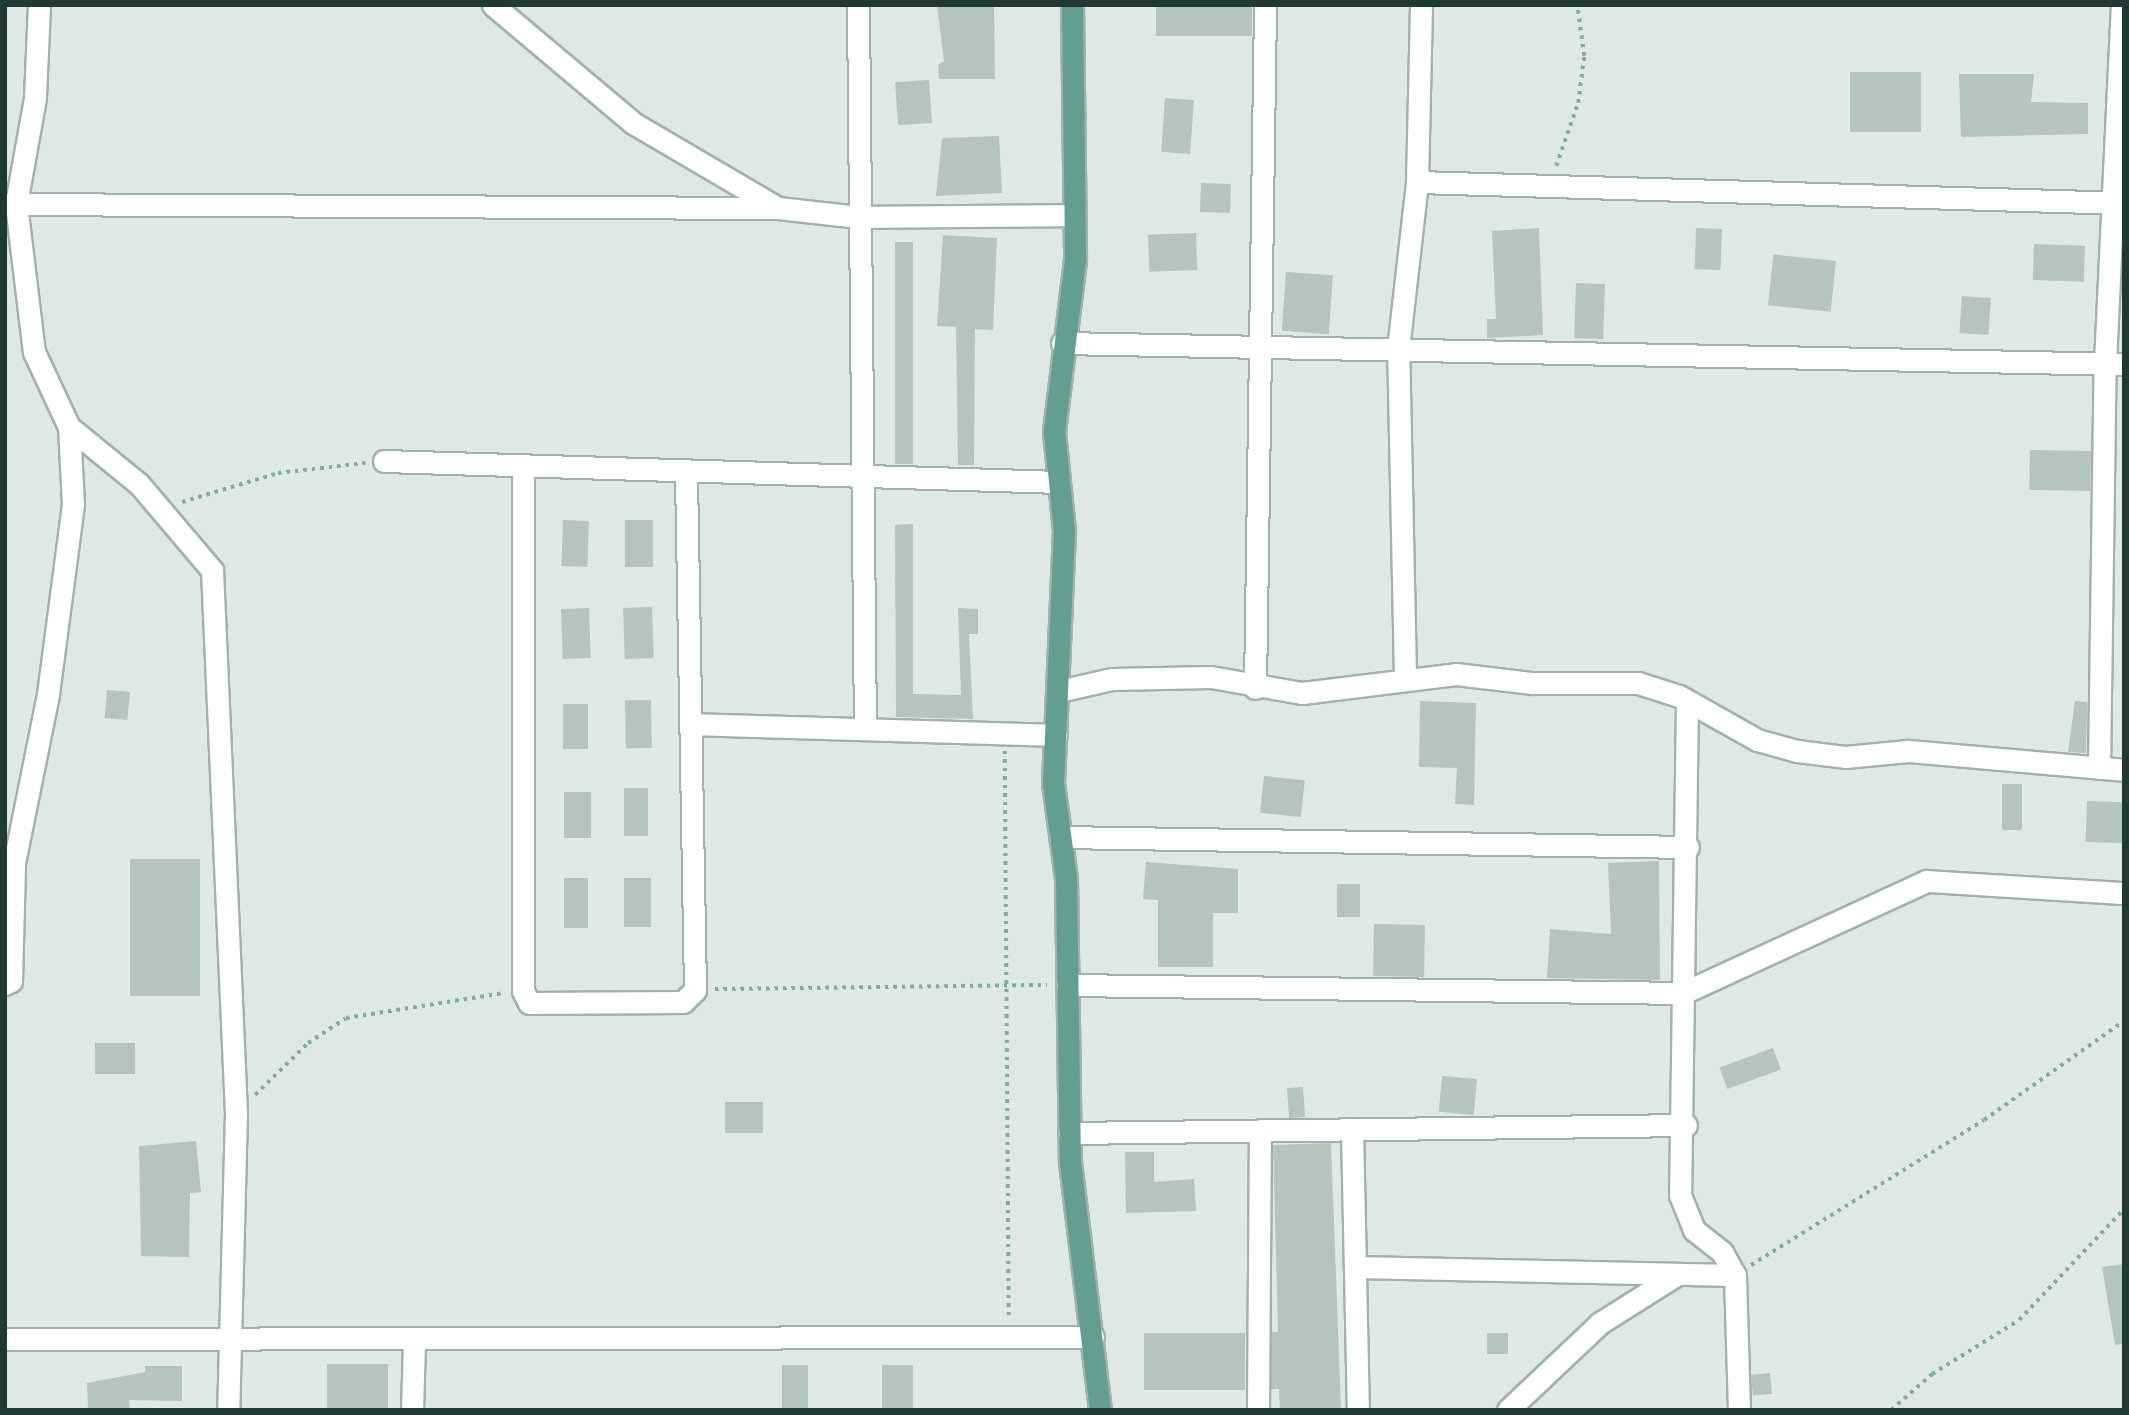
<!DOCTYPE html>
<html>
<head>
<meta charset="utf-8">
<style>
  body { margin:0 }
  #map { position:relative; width:2129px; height:1415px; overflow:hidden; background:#dee9e5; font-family:"Nunito Sans",sans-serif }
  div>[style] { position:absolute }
  .building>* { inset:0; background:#b4c4be; transform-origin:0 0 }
  .path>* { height:3.5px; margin-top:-1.75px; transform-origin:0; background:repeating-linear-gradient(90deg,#7faca1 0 3.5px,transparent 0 8.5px) }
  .roads { filter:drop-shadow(2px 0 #a1b1ac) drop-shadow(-2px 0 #a1b1ac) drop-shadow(0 2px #a1b1ac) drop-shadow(0 -2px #a1b1ac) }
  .minor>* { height:21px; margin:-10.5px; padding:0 10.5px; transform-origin:10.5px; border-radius:10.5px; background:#fff }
  .major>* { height:21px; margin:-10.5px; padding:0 10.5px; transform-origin:10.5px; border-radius:10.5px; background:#649e93 }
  span { translate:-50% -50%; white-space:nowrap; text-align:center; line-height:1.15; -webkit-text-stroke:5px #eef6f3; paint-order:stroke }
  .frame { position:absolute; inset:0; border:7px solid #203934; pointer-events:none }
</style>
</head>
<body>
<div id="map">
  <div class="building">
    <i style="clip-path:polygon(937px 5px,994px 5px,995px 79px,939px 79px,938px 65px,944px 61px)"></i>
    <i style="left:1156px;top:5px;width:96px;height:31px"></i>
    <i style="left:1850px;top:72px;width:71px;height:60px"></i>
    <i style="clip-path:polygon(1959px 74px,2034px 74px,2031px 102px,2088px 103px,2088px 134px,1961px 137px)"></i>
    <i style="left:929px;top:80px;width:43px;height:34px;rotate:86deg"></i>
    <i style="left:1165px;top:98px;width:29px;height:54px;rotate:4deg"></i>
    <i style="clip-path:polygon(999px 136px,1002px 193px,936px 196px,942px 138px)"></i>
    <i style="left:1201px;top:183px;width:30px;height:29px;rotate:2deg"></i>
    <i style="clip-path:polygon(1539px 228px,1543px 335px,1487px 338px,1487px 319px,1496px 319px,1492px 231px)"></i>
    <i style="left:1696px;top:228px;width:26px;height:41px;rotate:2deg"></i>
    <i style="left:1196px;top:233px;width:37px;height:48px;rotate:88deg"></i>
    <i style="clip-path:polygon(943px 235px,997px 238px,993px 330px,975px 329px,974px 465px,958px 465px,956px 327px,937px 326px)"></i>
    <i style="left:913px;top:242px;width:222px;height:18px;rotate:90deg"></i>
    <i style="left:2034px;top:244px;width:51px;height:36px;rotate:2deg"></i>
    <i style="left:1836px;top:261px;width:51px;height:63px;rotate:96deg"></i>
    <i style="left:1286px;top:272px;width:47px;height:59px;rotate:4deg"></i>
    <i style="left:1576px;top:283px;width:29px;height:55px;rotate:2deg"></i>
    <i style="left:1962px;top:296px;width:29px;height:37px;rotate:4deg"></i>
    <i style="left:2091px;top:451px;width:40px;height:61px;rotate:91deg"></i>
    <i style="left:563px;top:520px;width:26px;height:46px;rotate:2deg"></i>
    <i style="left:625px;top:520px;width:28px;height:47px"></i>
    <i style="clip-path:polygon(913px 524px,913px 694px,961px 695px,958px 608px,978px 609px,978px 634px,969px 634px,973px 719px,896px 717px,895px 525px)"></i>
    <i style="left:652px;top:607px;width:51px;height:29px;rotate:88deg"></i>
    <i style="left:589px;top:608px;width:50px;height:28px;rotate:88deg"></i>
    <i style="left:107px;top:690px;width:23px;height:28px;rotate:5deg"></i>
    <i style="left:651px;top:700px;width:48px;height:26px;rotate:89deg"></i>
    <i style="clip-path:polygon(1420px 701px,1476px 703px,1474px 805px,1455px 804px,1457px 768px,1419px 767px)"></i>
    <i style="clip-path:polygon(2075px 701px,2087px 702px,2086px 753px,2068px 752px)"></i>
    <i style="left:563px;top:704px;width:25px;height:45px"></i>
    <i style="left:1264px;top:776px;width:41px;height:37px;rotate:6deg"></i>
    <i style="left:2002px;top:784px;width:20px;height:46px"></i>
    <i style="left:624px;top:788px;width:24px;height:48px"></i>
    <i style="left:564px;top:792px;width:27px;height:46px"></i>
    <i style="left:2087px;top:801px;width:37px;height:41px;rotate:2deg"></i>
    <i style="left:130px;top:859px;width:70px;height:137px"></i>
    <i style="clip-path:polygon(1659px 861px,1660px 980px,1547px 978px,1550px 929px,1611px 934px,1608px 863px)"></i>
    <i style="clip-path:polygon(1146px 862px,1238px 869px,1238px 913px,1213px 913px,1213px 967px,1158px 967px,1158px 900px,1143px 899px)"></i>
    <i style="left:564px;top:878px;width:24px;height:50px"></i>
    <i style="left:624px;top:878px;width:27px;height:49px"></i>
    <i style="left:1337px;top:884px;width:23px;height:33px"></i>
    <i style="left:1374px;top:924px;width:51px;height:52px;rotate:1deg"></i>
    <i style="left:95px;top:1043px;width:40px;height:31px"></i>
    <i style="left:1773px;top:1048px;width:23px;height:57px;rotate:70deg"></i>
    <i style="left:1442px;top:1076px;width:35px;height:36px;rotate:5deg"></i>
    <i style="left:1303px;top:1087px;width:30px;height:16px;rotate:86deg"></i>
    <i style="left:725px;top:1102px;width:38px;height:31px"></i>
    <i style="clip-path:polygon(196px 1141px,201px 1192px,190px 1193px,189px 1257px,141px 1256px,139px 1146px)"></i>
    <i style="clip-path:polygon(1331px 1143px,1341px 1410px,1280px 1410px,1279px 1389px,1271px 1389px,1272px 1332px,1278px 1332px,1273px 1145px)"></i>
    <i style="clip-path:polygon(1125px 1152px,1154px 1152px,1154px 1182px,1194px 1179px,1196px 1211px,1126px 1213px)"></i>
    <i style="clip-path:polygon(2124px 1264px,2124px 1344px,2115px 1345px,2102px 1267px)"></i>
    <i style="left:1245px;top:1333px;width:57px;height:101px;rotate:90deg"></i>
    <i style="left:1487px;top:1333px;width:21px;height:21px"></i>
    <i style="left:327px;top:1364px;width:61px;height:46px"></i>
    <i style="left:782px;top:1365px;width:26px;height:45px"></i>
    <i style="left:882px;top:1365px;width:31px;height:45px"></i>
    <i style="clip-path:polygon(145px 1366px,182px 1366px,182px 1401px,129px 1400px,130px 1410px,88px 1410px,87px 1383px,145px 1372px)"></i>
    <i style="left:1770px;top:1373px;width:21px;height:19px;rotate:85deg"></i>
  </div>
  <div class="path">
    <i style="left:1556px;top:166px;width:67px;rotate:-70.8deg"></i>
    <i style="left:1578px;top:103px;width:47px;rotate:-82.7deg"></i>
    <i style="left:1584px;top:56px;width:51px;rotate:-97.8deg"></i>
    <i style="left:182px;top:502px;width:100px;rotate:-16.8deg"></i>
    <i style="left:278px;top:473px;width:88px;rotate:-6.6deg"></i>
    <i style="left:1005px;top:751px;width:566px;rotate:89.6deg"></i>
    <i style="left:715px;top:989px;width:332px;rotate:-0.7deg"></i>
    <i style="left:255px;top:1095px;width:74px;rotate:-44.5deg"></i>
    <i style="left:308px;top:1043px;width:45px;rotate:-33.3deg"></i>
    <i style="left:346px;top:1018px;width:160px;rotate:-9deg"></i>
    <i style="left:1751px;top:1265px;width:274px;rotate:-31.9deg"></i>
    <i style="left:1984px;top:1120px;width:171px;rotate:-35.3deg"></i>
    <i style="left:1891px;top:1410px;width:55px;rotate:-41.3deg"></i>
    <i style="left:1932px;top:1374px;width:102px;rotate:-31.8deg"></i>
    <i style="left:2019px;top:1320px;width:153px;rotate:-46.6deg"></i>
  </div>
  <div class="roads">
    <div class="minor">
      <i style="left:39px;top:5px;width:93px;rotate:92.5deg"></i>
      <i style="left:35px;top:98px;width:108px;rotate:100.2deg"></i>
      <i style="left:16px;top:204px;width:149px;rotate:83.1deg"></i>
      <i style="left:34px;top:352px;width:83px;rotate:65deg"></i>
      <i style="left:69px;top:427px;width:90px;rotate:39.2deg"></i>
      <i style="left:139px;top:484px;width:113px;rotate:49.7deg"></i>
      <i style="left:212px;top:570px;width:544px;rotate:87.47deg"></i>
      <i style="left:236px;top:1113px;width:297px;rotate:91.5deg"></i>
      <i style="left:493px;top:5px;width:183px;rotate:40.1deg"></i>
      <i style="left:633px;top:123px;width:168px;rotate:30.4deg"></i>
      <i style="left:778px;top:208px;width:81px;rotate:6.4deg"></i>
      <i style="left:858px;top:217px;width:216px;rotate:-0.5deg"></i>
      <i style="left:858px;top:5px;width:724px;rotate:89.45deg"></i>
      <i style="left:1417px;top:182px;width:707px;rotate:1.7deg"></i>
      <i style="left:5px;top:204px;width:773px;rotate:0.3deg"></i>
      <i style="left:1062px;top:343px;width:1062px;rotate:1.13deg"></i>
      <i style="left:384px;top:461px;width:675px;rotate:1.78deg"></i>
      <i style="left:523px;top:466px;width:525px;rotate:90deg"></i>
      <i style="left:523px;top:991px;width:13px;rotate:63deg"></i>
      <i style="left:529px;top:1003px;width:154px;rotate:-0.4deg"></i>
      <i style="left:683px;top:1002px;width:17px;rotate:-45deg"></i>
      <i style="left:695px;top:990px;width:518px;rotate:-91deg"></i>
      <i style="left:1405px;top:676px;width:327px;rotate:-91.2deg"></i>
      <i style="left:1398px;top:349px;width:168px;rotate:-83.5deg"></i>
      <i style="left:1417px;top:182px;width:177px;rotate:-88.7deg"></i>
      <i style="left:1255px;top:688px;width:683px;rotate:-89.16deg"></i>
      <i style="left:1059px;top:691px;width:54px;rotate:-12.8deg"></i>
      <i style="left:1112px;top:679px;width:99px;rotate:-1.2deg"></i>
      <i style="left:1211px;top:677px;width:92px;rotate:10deg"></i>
      <i style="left:1302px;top:693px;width:155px;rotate:-7deg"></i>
      <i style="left:1456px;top:674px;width:77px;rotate:6.8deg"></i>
      <i style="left:1532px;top:683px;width:106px"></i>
      <i style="left:1638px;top:683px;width:43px;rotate:17.6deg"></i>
      <i style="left:1679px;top:696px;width:90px;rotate:29.4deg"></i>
      <i style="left:1757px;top:740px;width:41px;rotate:15.4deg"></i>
      <i style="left:1797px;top:751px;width:48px;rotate:7.1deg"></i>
      <i style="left:1845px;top:757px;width:63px;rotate:-5.4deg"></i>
      <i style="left:1908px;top:751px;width:217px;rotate:5deg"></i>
      <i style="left:1687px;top:701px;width:494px;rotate:90.8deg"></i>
      <i style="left:1680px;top:1195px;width:38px;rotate:68deg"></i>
      <i style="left:1694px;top:1230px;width:36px;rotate:38deg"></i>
      <i style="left:1722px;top:1252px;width:26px;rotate:61deg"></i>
      <i style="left:1735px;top:1275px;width:135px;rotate:88.3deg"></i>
      <i style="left:691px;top:724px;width:365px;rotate:1.7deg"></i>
      <i style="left:2099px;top:768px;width:405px;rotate:-89.2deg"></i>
      <i style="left:2105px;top:363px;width:358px;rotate:-87.3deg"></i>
      <i style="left:1060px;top:837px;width:628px;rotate:0.91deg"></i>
      <i style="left:5px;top:984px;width:7px;rotate:-27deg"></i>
      <i style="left:11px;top:981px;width:118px;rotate:-88.5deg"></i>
      <i style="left:14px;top:863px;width:172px;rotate:-78.6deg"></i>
      <i style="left:48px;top:694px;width:191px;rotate:-82.5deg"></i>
      <i style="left:73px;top:505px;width:78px;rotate:-92.9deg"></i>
      <i style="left:1067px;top:985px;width:616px;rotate:0.74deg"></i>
      <i style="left:1683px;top:993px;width:268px;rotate:-24.7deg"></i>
      <i style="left:1927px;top:881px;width:197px;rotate:3.5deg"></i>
      <i style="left:1352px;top:1129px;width:281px;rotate:88.8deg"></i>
      <i style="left:1069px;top:1133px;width:617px;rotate:-0.74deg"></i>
      <i style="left:1355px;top:1267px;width:380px;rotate:1.2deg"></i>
      <i style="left:5px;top:1339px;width:1088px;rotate:-0.11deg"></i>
      <i style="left:412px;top:1410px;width:68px;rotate:-88.3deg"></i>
      <i style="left:1258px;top:1410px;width:280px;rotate:-89.6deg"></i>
      <i style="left:1508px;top:1410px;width:127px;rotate:-43.4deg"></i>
      <i style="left:1600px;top:1323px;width:90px;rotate:-32.3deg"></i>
    </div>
    <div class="major">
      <i style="left:1072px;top:5px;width:255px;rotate:89.3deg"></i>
      <i style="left:1075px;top:260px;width:173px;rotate:97deg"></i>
      <i style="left:1054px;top:432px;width:100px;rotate:84.2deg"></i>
      <i style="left:1064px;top:531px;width:252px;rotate:92.5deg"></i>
      <i style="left:1053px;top:783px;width:96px;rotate:82.2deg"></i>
      <i style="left:1066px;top:878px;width:284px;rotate:89.2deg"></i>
      <i style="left:1070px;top:1162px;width:250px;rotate:83.1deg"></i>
    </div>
  </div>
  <div class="frame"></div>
</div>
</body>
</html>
